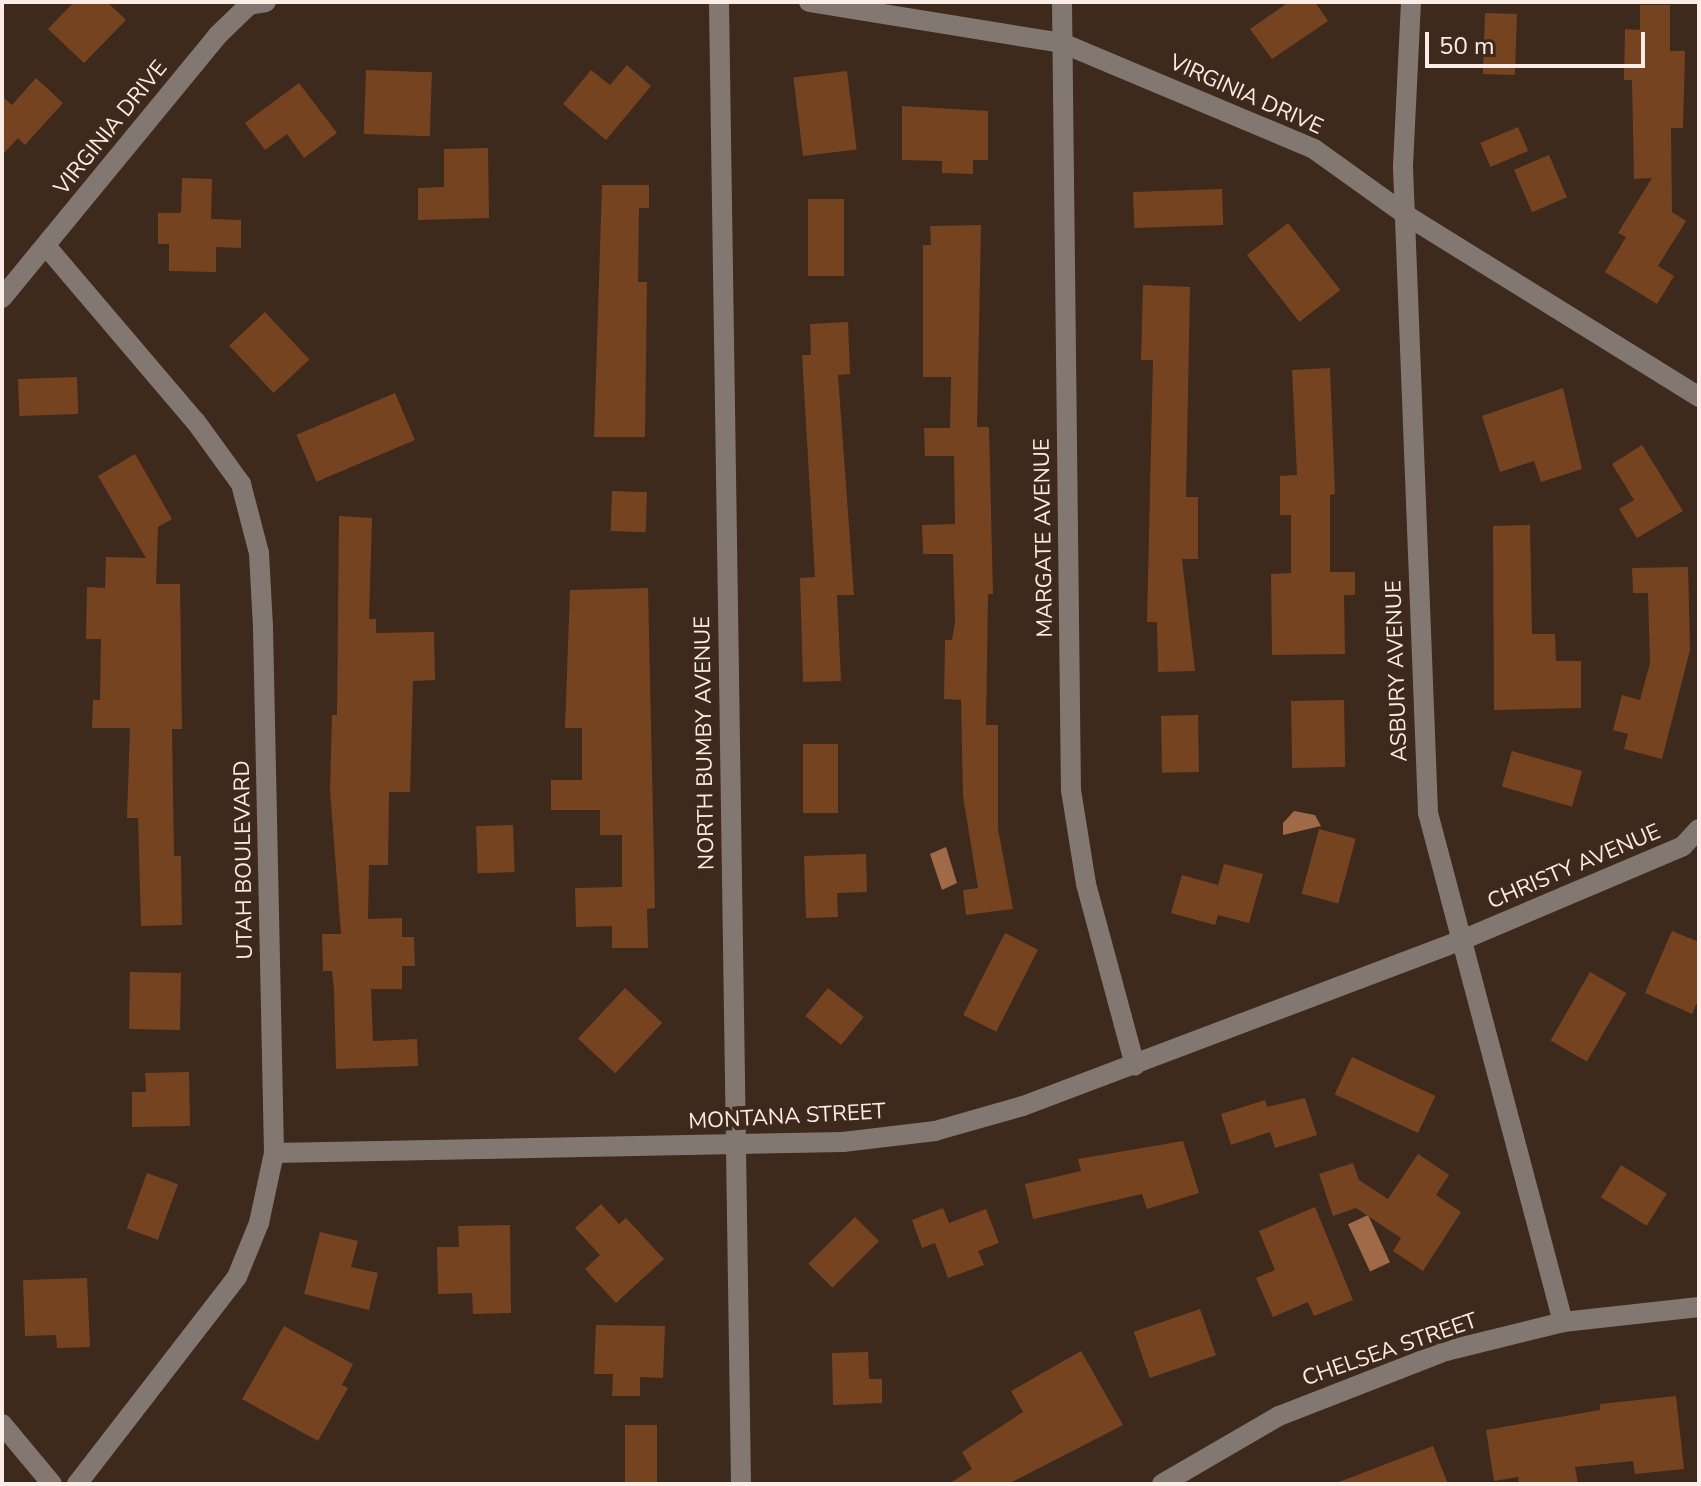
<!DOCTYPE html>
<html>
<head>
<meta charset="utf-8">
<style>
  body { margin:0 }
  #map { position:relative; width:1701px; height:1486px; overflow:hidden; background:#3e291d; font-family:"Nunito Sans",sans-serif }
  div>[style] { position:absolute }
  .water>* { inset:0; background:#a06948; transform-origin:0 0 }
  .building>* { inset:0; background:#764321; transform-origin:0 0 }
  .minor>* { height:20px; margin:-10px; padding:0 10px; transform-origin:10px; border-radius:10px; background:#837871 }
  span { translate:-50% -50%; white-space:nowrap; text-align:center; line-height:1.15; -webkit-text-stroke:8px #3e291d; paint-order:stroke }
  .street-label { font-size:22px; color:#fbede5 }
  .frame { position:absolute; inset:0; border:4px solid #fbede5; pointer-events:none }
  .scale { position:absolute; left:1425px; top:32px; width:220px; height:36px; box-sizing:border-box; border:4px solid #fbede5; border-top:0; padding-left:10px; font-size:24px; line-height:28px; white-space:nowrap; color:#fbede5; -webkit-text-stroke:6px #3e291d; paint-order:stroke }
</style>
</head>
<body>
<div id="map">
  <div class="water">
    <i style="clip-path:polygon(1294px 811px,1315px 815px,1321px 826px,1283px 835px,1283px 823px)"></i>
    <i style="clip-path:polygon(946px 847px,957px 883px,942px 890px,930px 854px)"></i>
    <i style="left:1368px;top:1215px;width:52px;height:22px;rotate:65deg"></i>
  </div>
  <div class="building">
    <i style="clip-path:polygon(74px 2px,107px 2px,126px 20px,84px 63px,48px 29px)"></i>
    <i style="clip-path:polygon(1289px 2px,1315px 2px,1328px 21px,1272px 59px,1250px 29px)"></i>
    <i style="clip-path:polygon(1640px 5px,1670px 5px,1670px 51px,1685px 51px,1683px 128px,1671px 128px,1672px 212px,1686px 221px,1658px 266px,1674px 276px,1657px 304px,1605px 272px,1626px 237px,1618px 233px,1652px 178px,1634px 179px,1632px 80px,1624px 80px,1625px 29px,1640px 30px)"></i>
    <i style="left:1485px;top:13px;width:32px;height:61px;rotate:2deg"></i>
    <i style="clip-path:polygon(627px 65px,651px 86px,606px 140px,563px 104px,591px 70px,610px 85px)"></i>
    <i style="left:366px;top:70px;width:66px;height:64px;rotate:2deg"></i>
    <i style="left:847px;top:71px;width:79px;height:54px;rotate:83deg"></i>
    <i style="clip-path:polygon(36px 78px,63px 103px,25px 145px,18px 138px,2px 155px,2px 96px,12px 105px)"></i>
    <i style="clip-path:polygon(299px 83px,337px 133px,304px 158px,287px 134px,265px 150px,245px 123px)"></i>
    <i style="clip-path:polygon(902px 106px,988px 111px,988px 160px,973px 160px,973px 174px,942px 173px,942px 161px,902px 160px)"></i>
    <i style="left:1518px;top:127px;width:26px;height:41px;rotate:67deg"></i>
    <i style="clip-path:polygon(488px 148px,489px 218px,418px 220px,418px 188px,444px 187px,444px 149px)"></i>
    <i style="left:1549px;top:155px;width:46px;height:38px;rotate:67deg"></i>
    <i style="clip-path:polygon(182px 178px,212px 179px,211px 219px,241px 220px,241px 248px,216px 247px,216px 272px,169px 271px,169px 244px,158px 244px,158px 213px,181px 213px)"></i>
    <i style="clip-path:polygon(602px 185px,649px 185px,649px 208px,639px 208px,638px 282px,647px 282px,645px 437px,594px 437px)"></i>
    <i style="left:1222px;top:189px;width:36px;height:89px;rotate:88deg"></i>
    <i style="left:808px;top:199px;width:36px;height:77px"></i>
    <i style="left:1288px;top:223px;width:85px;height:52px;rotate:52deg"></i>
    <i style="clip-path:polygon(981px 225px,977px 427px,989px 427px,993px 594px,988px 594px,986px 725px,998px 725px,998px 829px,1013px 909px,966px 915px,963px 890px,978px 888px,963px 796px,961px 700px,944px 699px,945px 640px,952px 640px,955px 622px,953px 554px,923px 554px,922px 525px,955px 524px,954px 456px,925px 456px,924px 428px,950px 428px,951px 377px,923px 377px,923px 245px,931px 245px,930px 226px)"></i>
    <i style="clip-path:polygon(1143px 285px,1190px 287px,1186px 497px,1198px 497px,1198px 559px,1182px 559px,1195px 671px,1158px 672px,1157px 622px,1147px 622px,1153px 360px,1141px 360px)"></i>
    <i style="left:265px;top:312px;width:65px;height:49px;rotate:47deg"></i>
    <i style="clip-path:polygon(848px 322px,850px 374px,838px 375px,854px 595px,837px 595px,841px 681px,803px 682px,800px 578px,815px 577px,802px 355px,811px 355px,810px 324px)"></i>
    <i style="clip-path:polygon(1330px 368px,1335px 494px,1330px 495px,1330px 572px,1355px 572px,1355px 595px,1344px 595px,1345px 654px,1272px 655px,1271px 574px,1291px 573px,1291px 515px,1280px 515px,1280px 476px,1297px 475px,1292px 370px)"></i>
    <i style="left:77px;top:377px;width:37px;height:59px;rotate:88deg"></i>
    <i style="clip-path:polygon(1563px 388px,1582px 469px,1541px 482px,1534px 461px,1500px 472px,1482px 416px)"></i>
    <i style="left:395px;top:393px;width:51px;height:107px;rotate:67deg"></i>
    <i style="clip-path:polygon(1642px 445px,1683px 511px,1637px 538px,1619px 509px,1634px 500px,1612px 464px)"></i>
    <i style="clip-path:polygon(135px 454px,172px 519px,158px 527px,156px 584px,180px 584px,182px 729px,172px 729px,174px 856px,181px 856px,182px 925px,141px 926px,138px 818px,127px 818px,130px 728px,92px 728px,93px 700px,100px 700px,101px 639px,86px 639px,87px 587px,105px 588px,106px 557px,146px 558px,98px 476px)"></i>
    <i style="left:612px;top:491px;width:35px;height:40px;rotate:2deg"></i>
    <i style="clip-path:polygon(339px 516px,372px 518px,369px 619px,376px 619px,376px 633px,434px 632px,435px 680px,413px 681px,410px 792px,389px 792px,388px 865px,369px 865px,368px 919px,402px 918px,402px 937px,414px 937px,415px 966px,402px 966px,402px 989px,371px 989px,373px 1041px,417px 1039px,418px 1066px,336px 1069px,334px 990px,332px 971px,323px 971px,322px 934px,341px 934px,330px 790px,332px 715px,337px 715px)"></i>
    <i style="clip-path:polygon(1530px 525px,1532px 634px,1555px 634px,1556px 661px,1581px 661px,1581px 708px,1494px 710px,1493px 526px)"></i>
    <i style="clip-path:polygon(1688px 567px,1690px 650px,1662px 759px,1624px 749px,1628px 734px,1613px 730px,1622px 695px,1640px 700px,1650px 663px,1648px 593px,1633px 593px,1632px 568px)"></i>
    <i style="clip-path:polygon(648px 588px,655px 908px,647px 909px,648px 948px,612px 948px,612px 926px,576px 927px,575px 888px,622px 887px,622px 835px,600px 835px,600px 810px,551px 810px,551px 780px,582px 780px,582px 728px,565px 728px,570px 590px)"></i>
    <i style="left:1344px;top:700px;width:67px;height:53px;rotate:89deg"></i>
    <i style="left:1198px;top:715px;width:57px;height:37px;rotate:89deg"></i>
    <i style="left:803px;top:744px;width:35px;height:69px"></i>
    <i style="left:1512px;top:751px;width:73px;height:37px;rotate:16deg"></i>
    <i style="left:513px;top:825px;width:47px;height:37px;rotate:88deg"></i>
    <i style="left:1319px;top:829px;width:38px;height:67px;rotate:15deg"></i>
    <i style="clip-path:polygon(866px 854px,867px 892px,837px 893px,838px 917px,806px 918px,804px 856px)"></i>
    <i style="clip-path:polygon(1224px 864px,1263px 874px,1249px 923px,1218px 915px,1215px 925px,1171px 913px,1182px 875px,1218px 885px)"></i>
    <i style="clip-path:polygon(1672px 931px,1699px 942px,1699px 998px,1692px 1014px,1645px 993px)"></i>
    <i style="left:1005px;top:933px;width:37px;height:92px;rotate:27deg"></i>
    <i style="left:130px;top:972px;width:51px;height:57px;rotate:1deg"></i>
    <i style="left:1590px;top:972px;width:42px;height:79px;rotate:30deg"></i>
    <i style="left:625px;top:988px;width:51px;height:69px;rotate:43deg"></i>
    <i style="left:828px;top:988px;width:46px;height:36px;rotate:39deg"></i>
    <i style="left:1352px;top:1057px;width:92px;height:41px;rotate:25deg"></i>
    <i style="clip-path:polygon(189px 1072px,190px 1126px,132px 1127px,132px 1092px,146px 1092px,145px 1073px)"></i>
    <i style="clip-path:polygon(1305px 1098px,1317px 1135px,1275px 1148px,1270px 1132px,1231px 1145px,1221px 1114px,1265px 1100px,1267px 1107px)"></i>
    <i style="clip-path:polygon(1183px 1141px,1199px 1193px,1147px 1209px,1142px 1194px,1033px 1219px,1025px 1184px,1081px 1171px,1078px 1159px)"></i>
    <i style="clip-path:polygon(1418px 1154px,1449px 1175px,1436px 1195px,1461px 1212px,1423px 1271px,1393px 1251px,1401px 1238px,1356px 1208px,1333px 1216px,1319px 1174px,1353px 1163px,1359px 1180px,1388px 1199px)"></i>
    <i style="left:1621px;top:1165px;width:54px;height:38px;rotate:32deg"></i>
    <i style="left:147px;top:1173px;width:33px;height:59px;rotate:20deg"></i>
    <i style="clip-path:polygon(601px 1204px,619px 1224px,626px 1218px,664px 1259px,616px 1303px,585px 1269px,600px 1255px,575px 1228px)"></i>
    <i style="clip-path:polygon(1315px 1207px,1353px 1300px,1314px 1316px,1308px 1302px,1273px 1317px,1256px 1278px,1275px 1270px,1259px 1231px)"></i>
    <i style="clip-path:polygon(943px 1208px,949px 1223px,986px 1209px,999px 1243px,978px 1251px,984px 1265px,948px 1278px,935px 1243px,922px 1248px,912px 1220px)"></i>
    <i style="left:855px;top:1217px;width:34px;height:66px;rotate:45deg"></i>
    <i style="clip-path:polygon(510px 1225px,511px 1313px,473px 1314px,472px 1293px,438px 1294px,437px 1247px,459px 1247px,458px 1226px)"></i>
    <i style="clip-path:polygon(320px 1232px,358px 1241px,351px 1267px,378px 1273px,369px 1310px,304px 1294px)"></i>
    <i style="clip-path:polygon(87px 1278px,90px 1347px,57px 1348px,56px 1335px,25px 1336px,23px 1280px)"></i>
    <i style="left:1200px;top:1309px;width:49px;height:70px;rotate:71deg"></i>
    <i style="clip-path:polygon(596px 1325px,665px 1326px,663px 1378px,640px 1377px,640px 1396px,612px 1396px,613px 1374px,594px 1374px)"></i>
    <i style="clip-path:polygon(284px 1326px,353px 1364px,342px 1385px,348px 1388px,318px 1441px,242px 1399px)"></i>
    <i style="clip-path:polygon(1081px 1351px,1123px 1425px,1008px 1484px,949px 1484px,972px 1469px,962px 1452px,1023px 1412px,1011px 1391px)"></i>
    <i style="clip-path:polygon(868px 1352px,869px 1379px,882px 1379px,882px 1403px,833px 1405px,832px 1353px)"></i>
    <i style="clip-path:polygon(1676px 1396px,1684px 1469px,1635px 1474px,1633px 1461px,1575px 1467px,1578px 1484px,1519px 1484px,1518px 1477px,1494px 1481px,1486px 1430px,1600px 1410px,1600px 1404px)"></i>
    <i style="left:625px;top:1425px;width:32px;height:59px"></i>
    <i style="clip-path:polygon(1433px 1446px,1448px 1484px,1339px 1484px,1339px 1482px)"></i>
  </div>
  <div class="minor">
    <i style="left:719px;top:2px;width:1482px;rotate:89.15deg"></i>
    <i style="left:809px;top:2px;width:256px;rotate:9.2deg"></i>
    <i style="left:1062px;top:43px;width:273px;rotate:22.8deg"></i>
    <i style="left:1314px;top:149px;width:117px;rotate:35.6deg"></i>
    <i style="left:1409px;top:217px;width:341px;rotate:31.8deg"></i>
    <i style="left:1062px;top:2px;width:788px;rotate:89.35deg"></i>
    <i style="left:1071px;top:790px;width:95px;rotate:80.9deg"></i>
    <i style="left:1086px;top:884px;width:188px;rotate:74.9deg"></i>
    <i style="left:1411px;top:2px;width:165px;rotate:92.8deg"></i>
    <i style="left:1403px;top:167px;width:646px;rotate:87.78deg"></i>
    <i style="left:1428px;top:813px;width:527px;rotate:75.15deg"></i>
    <i style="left:46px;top:246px;width:231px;rotate:49.6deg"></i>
    <i style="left:196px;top:422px;width:77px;rotate:54deg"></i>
    <i style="left:241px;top:484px;width:71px;rotate:75.4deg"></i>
    <i style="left:259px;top:553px;width:74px;rotate:86.9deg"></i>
    <i style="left:263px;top:627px;width:526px;rotate:88.8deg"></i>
    <i style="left:274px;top:1153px;width:72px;rotate:102.1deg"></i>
    <i style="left:259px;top:1223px;width:58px;rotate:112.2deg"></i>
    <i style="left:237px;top:1277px;width:262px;rotate:127.7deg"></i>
    <i style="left:2px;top:298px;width:339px;rotate:-50.6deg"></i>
    <i style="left:217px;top:36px;width:45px;rotate:-44.1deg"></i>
    <i style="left:249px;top:5px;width:17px;rotate:-10deg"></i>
    <i style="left:274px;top:1153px;width:569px;rotate:-1.11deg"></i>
    <i style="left:843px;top:1142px;width:93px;rotate:-6.8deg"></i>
    <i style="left:935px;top:1131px;width:91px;rotate:-15.9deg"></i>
    <i style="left:1023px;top:1106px;width:469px;rotate:-20.7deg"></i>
    <i style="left:1462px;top:940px;width:240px;rotate:-23deg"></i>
    <i style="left:1683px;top:846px;width:23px;rotate:-47deg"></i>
    <i style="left:2px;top:1424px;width:78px;rotate:50.2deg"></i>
    <i style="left:1162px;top:1484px;width:135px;rotate:-30.2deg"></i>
    <i style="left:1279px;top:1416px;width:179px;rotate:-21.3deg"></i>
    <i style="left:1446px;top:1351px;width:121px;rotate:-13.9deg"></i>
    <i style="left:1563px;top:1322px;width:137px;rotate:-6.3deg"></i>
  </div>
  <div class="street-label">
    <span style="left:1246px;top:95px;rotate:24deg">VIRGINIA DRIVE</span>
    <span style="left:111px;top:128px;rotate:-51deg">VIRGINIA DRIVE</span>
    <span style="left:1044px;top:538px;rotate:-91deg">MARGATE AVENUE</span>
    <span style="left:1397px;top:671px;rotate:-92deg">ASBURY AVENUE</span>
    <span style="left:705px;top:743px;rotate:-91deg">NORTH BUMBY AVENUE</span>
    <span style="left:244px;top:860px;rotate:-91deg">UTAH BOULEVARD</span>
    <span style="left:1574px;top:867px;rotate:-23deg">CHRISTY AVENUE</span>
    <span style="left:787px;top:1117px;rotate:-3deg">MONTANA STREET</span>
    <span style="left:1390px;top:1350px;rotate:-19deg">CHELSEA STREET</span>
  </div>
  <div class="frame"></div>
  <div class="scale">50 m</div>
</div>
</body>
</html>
